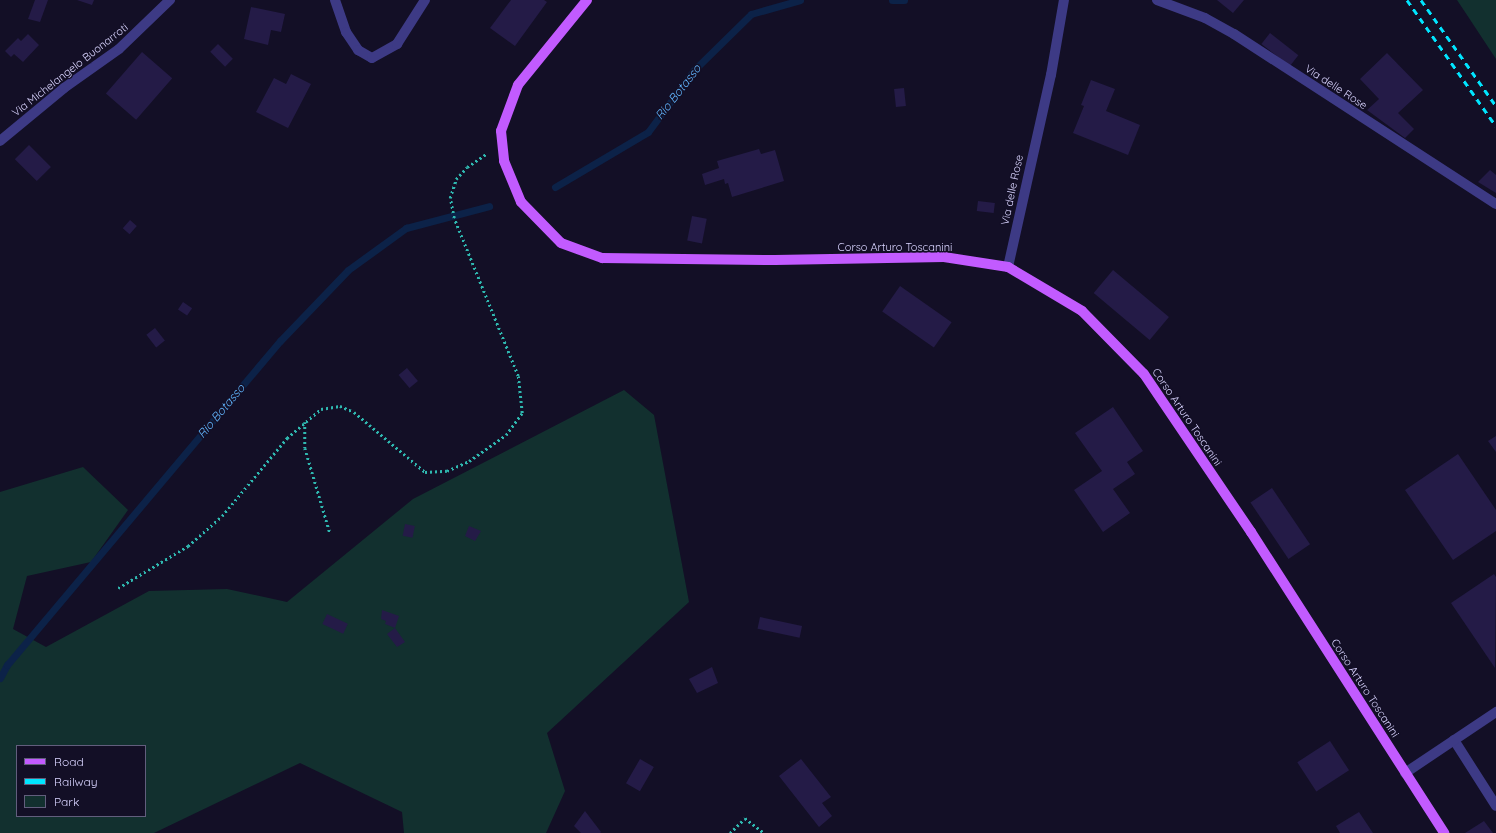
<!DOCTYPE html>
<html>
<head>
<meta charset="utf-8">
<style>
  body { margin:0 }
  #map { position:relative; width:1496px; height:833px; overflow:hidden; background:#130f26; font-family:Quicksand,sans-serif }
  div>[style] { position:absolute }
  .green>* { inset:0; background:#12302f }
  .stream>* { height:7px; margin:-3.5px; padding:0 3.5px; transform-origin:3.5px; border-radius:3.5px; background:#0c2248 }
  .building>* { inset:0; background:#241b47; transform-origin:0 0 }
  .path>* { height:2.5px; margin-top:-1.25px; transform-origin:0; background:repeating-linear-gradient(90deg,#2fb8b0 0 2px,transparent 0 5px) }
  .minor>* { height:10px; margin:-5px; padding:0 5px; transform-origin:5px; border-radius:5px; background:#3d3a85 }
  .major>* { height:10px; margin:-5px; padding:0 5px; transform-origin:5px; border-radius:5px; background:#c25bff }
  .rail>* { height:3px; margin-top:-1.5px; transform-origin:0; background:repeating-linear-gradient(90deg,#00e5ff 0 6px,transparent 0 11px) }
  span { translate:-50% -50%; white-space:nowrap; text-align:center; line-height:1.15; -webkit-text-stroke:3px #130f26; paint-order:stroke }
  .street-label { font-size:11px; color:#d9d4ff }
  .water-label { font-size:12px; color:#62b6ff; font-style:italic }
  .legend { position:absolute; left:16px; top:745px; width:130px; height:72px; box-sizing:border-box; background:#130f26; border:1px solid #625e7d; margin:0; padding:5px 7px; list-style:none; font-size:12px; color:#d9d4ff }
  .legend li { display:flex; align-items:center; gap:8px; height:20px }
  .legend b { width:20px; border:1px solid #625e7d }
</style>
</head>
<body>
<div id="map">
  <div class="green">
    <i style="clip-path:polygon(1457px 0,1496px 0,1496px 59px,1467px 15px)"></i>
    <i style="clip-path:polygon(evenodd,624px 390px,654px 415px,689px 602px,547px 733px,565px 791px,546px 833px,404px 833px,402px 812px,300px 763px,154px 833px,0 833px,0 492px,83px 467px,128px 510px,91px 562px,27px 576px,13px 629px,46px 647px,149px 591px,227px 589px,287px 602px,413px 499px,624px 390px,17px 746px,145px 746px,145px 816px,17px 816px,17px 746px)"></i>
  </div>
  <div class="stream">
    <i style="left:892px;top:0;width:12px"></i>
    <i style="left:555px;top:187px;width:108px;rotate:-30.6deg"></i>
    <i style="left:648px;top:132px;width:77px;rotate:-53.4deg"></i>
    <i style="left:694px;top:70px;width:80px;rotate:-44.5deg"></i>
    <i style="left:751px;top:14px;width:51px;rotate:-15.9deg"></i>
    <i style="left:0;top:678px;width:15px;rotate:-62deg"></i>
    <i style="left:7px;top:665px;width:424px;rotate:-49.9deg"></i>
    <i style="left:280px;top:341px;width:98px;rotate:-46.2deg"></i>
    <i style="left:348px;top:270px;width:72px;rotate:-35.9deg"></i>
    <i style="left:406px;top:228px;width:86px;rotate:-14.8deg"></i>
  </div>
  <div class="building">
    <i style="clip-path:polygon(35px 0,48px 0,40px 22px,28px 19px)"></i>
    <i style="clip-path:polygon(77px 0,94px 0,92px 5px)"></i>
    <i style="clip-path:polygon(511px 0,544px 0,547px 2px,515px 46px,490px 28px)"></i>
    <i style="clip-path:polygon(1217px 0,1244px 0,1233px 13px)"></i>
    <i style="clip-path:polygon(251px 7px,285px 14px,281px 32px,271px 30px,268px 45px,244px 39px)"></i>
    <i style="left:1270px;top:33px;width:36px;height:14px;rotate:38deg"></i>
    <i style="clip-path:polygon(28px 34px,39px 45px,23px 62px,14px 54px,11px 57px,5px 51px,18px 38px,21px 41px)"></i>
    <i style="left:218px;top:44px;width:21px;height:11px;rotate:45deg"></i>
    <i style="left:142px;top:52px;width:40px;height:55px;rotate:41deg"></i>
    <i style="clip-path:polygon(1387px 53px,1423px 90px,1398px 113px,1414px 129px,1405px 138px,1367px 110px,1379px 99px,1360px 79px)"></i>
    <i style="clip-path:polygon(291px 74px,311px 84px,288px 128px,256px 112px,274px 78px,286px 84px)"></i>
    <i style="clip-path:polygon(1091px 80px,1115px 89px,1106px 111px,1140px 125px,1128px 155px,1073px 133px,1084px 106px,1081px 105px)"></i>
    <i style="left:904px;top:88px;width:18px;height:10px;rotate:84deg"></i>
    <i style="left:29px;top:145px;width:31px;height:20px;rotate:45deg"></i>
    <i style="clip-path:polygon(759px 149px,761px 154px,775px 150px,784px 181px,732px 197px,728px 183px,725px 184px,724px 179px,705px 185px,702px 174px,719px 168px,717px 161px)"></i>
    <i style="clip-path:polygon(1490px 170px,1496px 175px,1496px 193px,1478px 182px)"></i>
    <i style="left:978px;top:201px;width:17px;height:10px;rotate:7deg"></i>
    <i style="left:692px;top:216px;width:15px;height:25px;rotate:11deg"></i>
    <i style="left:130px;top:220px;width:9px;height:11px;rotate:41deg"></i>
    <i style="left:1113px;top:270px;width:73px;height:30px;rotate:40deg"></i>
    <i style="left:900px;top:286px;width:63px;height:31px;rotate:35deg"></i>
    <i style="left:183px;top:302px;width:11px;height:9px;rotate:34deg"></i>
    <i style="left:155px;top:328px;width:16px;height:11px;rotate:52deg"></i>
    <i style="left:407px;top:368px;width:17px;height:11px;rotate:50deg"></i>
    <i style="clip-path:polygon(1113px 407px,1143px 451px,1127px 462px,1135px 474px,1113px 489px,1130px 513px,1103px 532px,1074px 490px,1102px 471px,1075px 433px)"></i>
    <i style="clip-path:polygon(1496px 436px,1496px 452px,1488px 441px)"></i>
    <i style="clip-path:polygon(1458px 454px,1496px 510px,1496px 531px,1453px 560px,1405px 490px)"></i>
    <i style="left:1272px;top:488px;width:68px;height:26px;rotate:56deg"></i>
    <i style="left:405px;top:524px;width:10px;height:12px;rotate:11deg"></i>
    <i style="clip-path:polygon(469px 526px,481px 531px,475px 541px,465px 536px)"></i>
    <i style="clip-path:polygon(1494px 574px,1496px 577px,1495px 668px,1451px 603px)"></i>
    <i style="clip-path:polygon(382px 610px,399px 616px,395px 628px,405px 642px,397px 647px,387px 634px,395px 628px,385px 624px,386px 621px,381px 619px)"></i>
    <i style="left:327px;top:614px;width:23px;height:11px;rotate:25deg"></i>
    <i style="left:760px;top:617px;width:43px;height:12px;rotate:12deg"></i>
    <i style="clip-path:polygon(712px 667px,718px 683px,697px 693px,689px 679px)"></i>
    <i style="left:1330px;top:741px;width:35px;height:39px;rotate:57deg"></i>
    <i style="left:640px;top:759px;width:16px;height:28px;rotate:30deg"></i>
    <i style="clip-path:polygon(801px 759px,831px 797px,822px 803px,832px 816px,819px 827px,779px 776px)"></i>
    <i style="clip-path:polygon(585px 811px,601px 832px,600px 833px,581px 833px,574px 826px)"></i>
    <i style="clip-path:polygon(1359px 812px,1373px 833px,1340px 833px,1336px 826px)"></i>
    <i style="clip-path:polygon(1484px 821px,1493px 833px,1465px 833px)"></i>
  </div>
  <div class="path">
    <i style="left:305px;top:422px;width:26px;rotate:90deg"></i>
    <i style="left:305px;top:448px;width:89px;rotate:73.6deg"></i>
    <i style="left:118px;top:588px;width:82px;rotate:-31deg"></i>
    <i style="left:188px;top:546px;width:45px;rotate:-41.4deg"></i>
    <i style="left:222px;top:516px;width:102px;rotate:-50.2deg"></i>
    <i style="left:287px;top:438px;width:45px;rotate:-40.5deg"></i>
    <i style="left:321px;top:409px;width:19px;rotate:-9deg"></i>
    <i style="left:340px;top:406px;width:15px;rotate:23deg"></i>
    <i style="left:354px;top:412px;width:93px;rotate:40.2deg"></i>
    <i style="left:425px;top:472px;width:22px;rotate:-3deg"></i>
    <i style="left:447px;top:471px;width:24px;rotate:-24deg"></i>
    <i style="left:469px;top:461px;width:45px;rotate:-35.1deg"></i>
    <i style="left:506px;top:435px;width:27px;rotate:-54deg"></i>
    <i style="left:522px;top:413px;width:37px;rotate:-96deg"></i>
    <i style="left:518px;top:376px;width:170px;rotate:-112.1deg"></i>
    <i style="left:454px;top:218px;width:20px;rotate:-101deg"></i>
    <i style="left:450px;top:198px;width:20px;rotate:-72deg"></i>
    <i style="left:456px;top:179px;width:16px;rotate:-47deg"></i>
    <i style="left:467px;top:167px;width:23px;rotate:-34deg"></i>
    <i style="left:730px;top:833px;width:21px;rotate:-45deg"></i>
    <i style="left:745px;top:818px;width:24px;rotate:38deg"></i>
  </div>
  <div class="minor">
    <i style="left:335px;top:0;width:34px;rotate:71deg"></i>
    <i style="left:346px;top:32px;width:22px;rotate:56deg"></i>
    <i style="left:358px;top:50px;width:16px;rotate:30deg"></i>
    <i style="left:372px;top:58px;width:29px;rotate:-29deg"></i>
    <i style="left:397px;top:44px;width:52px;rotate:-57.5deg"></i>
    <i style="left:1157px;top:0;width:51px;rotate:20.6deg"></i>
    <i style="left:1205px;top:18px;width:33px;rotate:29deg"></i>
    <i style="left:1234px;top:34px;width:312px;rotate:33deg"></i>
    <i style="left:0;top:141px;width:83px;rotate:-39.6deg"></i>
    <i style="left:64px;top:88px;width:67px;rotate:-35.3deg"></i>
    <i style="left:119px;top:49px;width:71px;rotate:-43.9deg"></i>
    <i style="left:1008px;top:267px;width:197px;rotate:-77.4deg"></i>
    <i style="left:1051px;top:75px;width:76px;rotate:-80.2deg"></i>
    <i style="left:1454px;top:740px;width:78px;rotate:57.5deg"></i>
    <i style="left:1405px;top:773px;width:110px;rotate:-33.8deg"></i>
  </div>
  <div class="major">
    <i style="left:587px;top:0;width:109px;rotate:129.1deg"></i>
    <i style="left:518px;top:85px;width:49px;rotate:110.3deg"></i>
    <i style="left:501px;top:131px;width:30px;rotate:84deg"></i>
    <i style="left:504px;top:161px;width:44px;rotate:67.5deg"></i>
    <i style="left:521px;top:202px;width:57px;rotate:45.7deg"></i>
    <i style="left:561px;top:243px;width:44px;rotate:20.1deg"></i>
    <i style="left:602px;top:258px;width:173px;rotate:0.7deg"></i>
    <i style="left:775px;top:260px;width:169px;rotate:-1deg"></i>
    <i style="left:944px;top:257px;width:65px;rotate:8.9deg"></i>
    <i style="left:1008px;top:267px;width:86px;rotate:30.7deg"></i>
    <i style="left:1082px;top:311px;width:88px;rotate:45.5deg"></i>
    <i style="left:1144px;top:374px;width:191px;rotate:55.9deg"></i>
    <i style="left:1251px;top:532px;width:358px;rotate:57.3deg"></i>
  </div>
  <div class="rail">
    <i style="left:1407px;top:0;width:154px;rotate:54.8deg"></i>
    <i style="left:1421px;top:0;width:130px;rotate:54.7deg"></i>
  </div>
  <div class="street-label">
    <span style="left:70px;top:70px;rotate:-38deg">Via Michelangelo Buonarroti</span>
    <span style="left:1336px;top:87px;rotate:33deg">Via delle Rose</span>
    <span style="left:1012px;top:190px;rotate:-78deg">Via delle Rose</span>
    <span style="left:895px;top:247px">Corso Arturo Toscanini</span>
    <span style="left:1187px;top:417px;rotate:56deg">Corso Arturo Toscanini</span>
    <span style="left:1365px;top:688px;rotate:57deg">Corso Arturo Toscanini</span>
  </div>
  <div class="water-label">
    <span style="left:678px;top:92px;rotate:-52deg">Rio Botasso</span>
    <span style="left:221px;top:411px;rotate:-50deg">Rio Botasso</span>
  </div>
  <ul class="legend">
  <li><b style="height:5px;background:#c25bff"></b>Road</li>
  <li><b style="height:5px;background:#00e5ff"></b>Railway</li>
  <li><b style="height:11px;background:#12302f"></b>Park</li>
  </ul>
</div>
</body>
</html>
